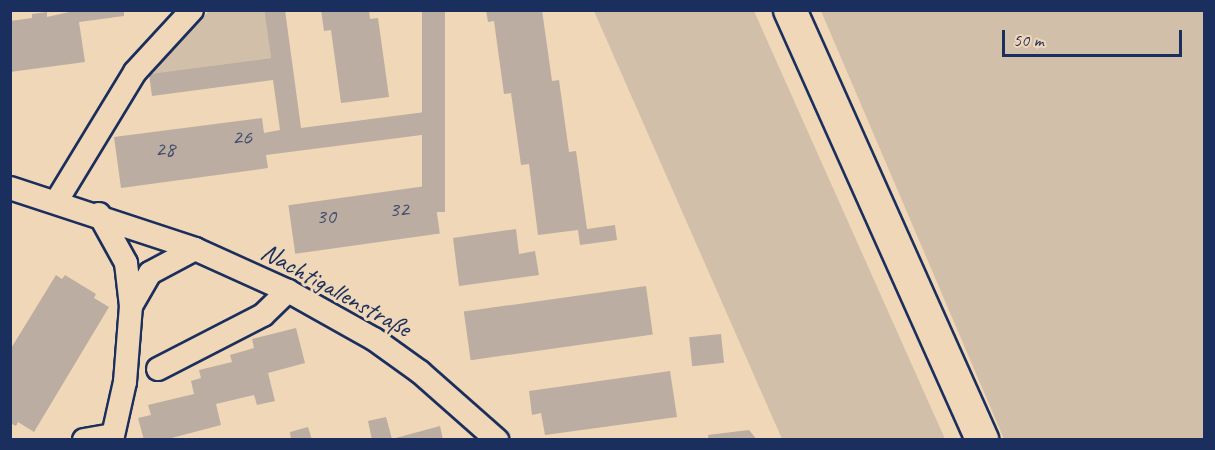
<!DOCTYPE html>
<html>
<head>
<meta charset="utf-8">
<style>
  body { margin:0 }
  #map { position:relative; width:1215px; height:450px; overflow:hidden; background:#f0d7b7; font-family:Caveat,sans-serif }
  div>[style] { position:absolute }
  .green>* { inset:0; background:#d1bfaa }
  .building>* { inset:0; background:#bbada1; transform-origin:0 0 }
  .roads { filter:drop-shadow(2px 0 #1b2f5e) drop-shadow(-2px 0 #1b2f5e) drop-shadow(0 2px #1b2f5e) drop-shadow(0 -2px #1b2f5e) }
  .street>* { height:22px; margin:-11px; padding:0 11px; transform-origin:11px; border-radius:11px; background:#f0d7b7 }
  .secondary>* { height:32px; margin:-16px; padding:0 16px; transform-origin:16px; border-radius:16px; background:#f0d7b7 }
  span { translate:-50% -50%; white-space:nowrap; text-align:center; line-height:1.15; -webkit-text-stroke:6px #f0d7b7; paint-order:stroke }
  .number-label { font-size:22px; color:#434e6f }
  .number-label span { -webkit-text-stroke-width:0 }
  .street-label { font-size:26px; color:#1b2f5e }
  .frame { position:absolute; inset:0; border:12px solid #1b2f5e; pointer-events:none }
  .scale { position:absolute; left:1002px; top:30px; width:180px; height:27px; box-sizing:border-box; border:3px solid #1b2f5e; border-top:0; padding-left:8px; font-size:18px; line-height:21px; white-space:nowrap; color:#1b2f5e; -webkit-text-stroke:4px #f0d7b7; paint-order:stroke }
</style>
</head>
<body>
<div id="map">
  <div class="green">
    <i style="clip-path:polygon(209px 11px,264px 11px,271px 58px,149px 74px)"></i>
    <i style="clip-path:polygon(594px 11px,754px 11px,945px 439px,782px 439px)"></i>
    <i style="clip-path:polygon(821px 11px,1204px 11px,1204px 439px,1004px 439px)"></i>
  </div>
  <div class="building">
    <i style="clip-path:polygon(78px 10px,124px 10px,124px 16px,79px 22px,85px 62px,10px 72px,10px 21px,32px 18px,32px 14px,47px 12px,47px 17px)"></i>
    <i style="clip-path:polygon(264px 10px,285px 10px,301px 128px,433px 111px,437px 133px,266px 155px,268px 168px,121px 188px,114px 137px,262px 118px,264px 133px,280px 130px,273px 80px,152px 96px,149px 74px,271px 58px)"></i>
    <i style="clip-path:polygon(321px 10px,369px 10px,370px 19px,378px 18px,389px 97px,341px 103px,331px 30px,324px 31px)"></i>
    <i style="left:422px;top:10px;width:23px;height:202px"></i>
    <i style="clip-path:polygon(486px 10px,542px 10px,552px 81px,559px 80px,569px 152px,576px 151px,587px 229px,615px 225px,617px 240px,580px 245px,578px 230px,538px 235px,529px 164px,521px 165px,511px 93px,504px 94px,494px 21px,488px 22px)"></i>
    <i style="left:433px;top:185px;width:49px;height:146px;rotate:82deg"></i>
    <i style="clip-path:polygon(516px 229px,519px 254px,535px 251px,539px 275px,459px 286px,453px 238px)"></i>
    <i style="clip-path:polygon(56px 275px,62px 279px,65px 275px,96px 294px,94px 298px,109px 307px,34px 432px,18px 422px,16px 426px,10px 423px,10px 350px)"></i>
    <i style="left:646px;top:286px;width:49px;height:184px;rotate:82deg"></i>
    <i style="clip-path:polygon(296px 328px,305px 363px,268px 373px,275px 401px,257px 405px,254px 395px,216px 404px,221px 425px,164px 440px,144px 440px,138px 418px,151px 415px,148px 405px,194px 394px,191px 381px,201px 378px,199px 370px,232px 362px,230px 355px,254px 348px,252px 339px)"></i>
    <i style="left:721px;top:334px;width:29px;height:32px;rotate:84deg"></i>
    <i style="clip-path:polygon(670px 371px,677px 417px,545px 435px,541px 413px,532px 415px,529px 391px)"></i>
    <i style="clip-path:polygon(386px 417px,392px 439px,440px 426px,443px 440px,372px 440px,368px 421px)"></i>
    <i style="clip-path:polygon(308px 427px,312px 440px,291px 440px,290px 432px)"></i>
    <i style="clip-path:polygon(749px 430px,757px 440px,709px 440px,708px 435px)"></i>
  </div>
  <div class="roads">
    <div class="street">
      <i style="left:10px;top:188px;width:195px;rotate:18.2deg"></i>
      <i style="left:195px;top:249px;width:102px;rotate:24.3deg"></i>
      <i style="left:288px;top:291px;width:98px;rotate:29.2deg"></i>
      <i style="left:374px;top:339px;width:57px;rotate:35.7deg"></i>
      <i style="left:420px;top:372px;width:103px;rotate:41.4deg"></i>
      <i style="left:56px;top:202px;width:152px;rotate:-58.7deg"></i>
      <i style="left:135px;top:72px;width:84px;rotate:-47.4deg"></i>
      <i style="left:99px;top:214px;width:56px;rotate:61.1deg"></i>
      <i style="left:126px;top:263px;width:43px;rotate:83.4deg"></i>
      <i style="left:158px;top:369px;width:118px;rotate:-27.2deg"></i>
      <i style="left:263px;top:315px;width:35px;rotate:-44deg"></i>
      <i style="left:84px;top:440px;width:29px;rotate:-10deg"></i>
      <i style="left:112px;top:440px;width:59px;rotate:-77.4deg"></i>
      <i style="left:125px;top:382px;width:76px;rotate:-85.5deg"></i>
      <i style="left:131px;top:306px;width:38px;rotate:-60deg"></i>
      <i style="left:150px;top:273px;width:51px;rotate:-28.1deg"></i>
    </div>
    <div class="secondary">
      <i style="left:790px;top:10px;width:471px;rotate:65.9deg"></i>
    </div>
  </div>
  <div class="number-label">
    <span style="left:242px;top:138px">26</span>
    <span style="left:165px;top:150px">28</span>
    <span style="left:399px;top:210px">32</span>
    <span style="left:326px;top:217px">30</span>
  </div>
  <div class="street-label">
    <span style="left:336px;top:290px;rotate:29deg">Nachtigallenstraße</span>
  </div>
  <div class="frame"></div>
  <div class="scale">50 m</div>
</div>
</body>
</html>
